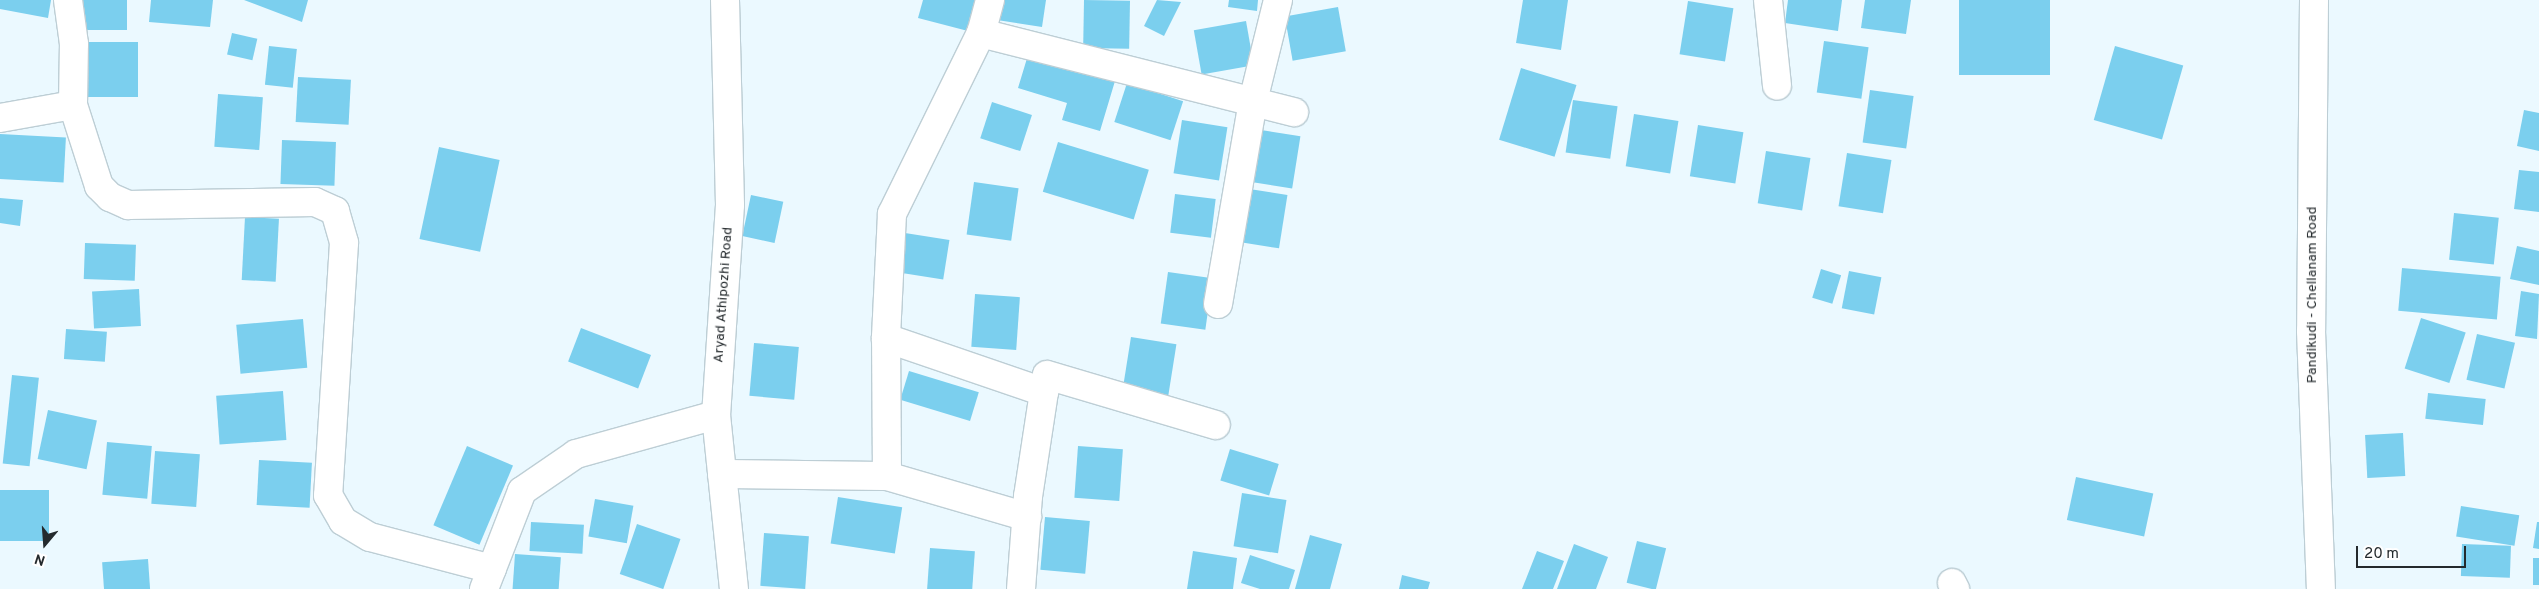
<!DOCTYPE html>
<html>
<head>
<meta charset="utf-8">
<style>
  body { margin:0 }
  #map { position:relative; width:2539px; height:589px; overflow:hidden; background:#ebf9ff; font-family:Overpass,sans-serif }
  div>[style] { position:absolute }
  .building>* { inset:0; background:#7bcfee; transform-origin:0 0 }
  .roads { filter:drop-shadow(1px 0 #bdced5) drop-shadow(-1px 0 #bdced5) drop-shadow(0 1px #bdced5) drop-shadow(0 -1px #bdced5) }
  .minor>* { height:28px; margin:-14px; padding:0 14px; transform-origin:14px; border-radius:14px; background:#fff }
  .tertiary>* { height:28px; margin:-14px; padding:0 14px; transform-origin:14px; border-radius:14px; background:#fff }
  .primary>* { height:28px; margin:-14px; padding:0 14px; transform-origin:14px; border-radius:14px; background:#fff }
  span { translate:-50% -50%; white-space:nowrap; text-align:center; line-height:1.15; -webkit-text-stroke:5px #fff; paint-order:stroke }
  .street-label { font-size:14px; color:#242a2d }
  .north { position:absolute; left:20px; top:519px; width:50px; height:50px; -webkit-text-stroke:4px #fff; paint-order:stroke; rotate:198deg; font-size:14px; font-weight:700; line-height:20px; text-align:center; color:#242a2d }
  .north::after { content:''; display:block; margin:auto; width:18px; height:22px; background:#242a2d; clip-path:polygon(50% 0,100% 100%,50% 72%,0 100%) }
  .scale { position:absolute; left:2356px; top:546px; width:110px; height:22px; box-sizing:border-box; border:2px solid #242a2d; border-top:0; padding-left:6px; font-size:15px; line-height:18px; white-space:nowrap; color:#242a2d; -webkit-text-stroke:4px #fff; paint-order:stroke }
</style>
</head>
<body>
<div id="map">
  <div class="building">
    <i style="clip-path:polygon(0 0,51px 0,48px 18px,0 9px)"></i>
    <i style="left:83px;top:0;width:44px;height:30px"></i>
    <i style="clip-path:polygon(151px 0,213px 0,210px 27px,149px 22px)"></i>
    <i style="clip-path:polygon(244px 0,308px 0,302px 22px)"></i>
    <i style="clip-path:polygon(923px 0,976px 0,968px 31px,918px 18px)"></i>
    <i style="clip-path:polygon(1000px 0,1046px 0,1042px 27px,997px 20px)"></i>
    <i style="left:1084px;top:0;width:46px;height:48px;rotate:1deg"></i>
    <i style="clip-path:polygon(1157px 0,1181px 2px,1164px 36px,1144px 26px)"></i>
    <i style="clip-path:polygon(1229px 0,1258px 0,1257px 11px,1228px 7px)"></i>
    <i style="clip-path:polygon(1523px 0,1568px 0,1561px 50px,1516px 43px)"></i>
    <i style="clip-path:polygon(1788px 0,1842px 0,1838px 31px,1785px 23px)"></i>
    <i style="clip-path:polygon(1865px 0,1911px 0,1906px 34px,1861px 28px)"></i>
    <i style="left:1959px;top:0;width:91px;height:75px"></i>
    <i style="left:1688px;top:1px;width:46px;height:54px;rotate:9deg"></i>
    <i style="left:1338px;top:7px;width:45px;height:54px;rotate:80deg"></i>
    <i style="left:1246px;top:21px;width:45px;height:53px;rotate:80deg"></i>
    <i style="left:232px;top:33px;width:26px;height:22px;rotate:13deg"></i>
    <i style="left:1824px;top:41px;width:45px;height:52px;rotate:8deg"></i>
    <i style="left:138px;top:42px;width:55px;height:51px;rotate:90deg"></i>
    <i style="left:269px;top:46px;width:28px;height:39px;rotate:6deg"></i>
    <i style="left:2115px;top:46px;width:71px;height:77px;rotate:16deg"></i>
    <i style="clip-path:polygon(1028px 55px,1115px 81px,1100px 131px,1062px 120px,1067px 103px,1018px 88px)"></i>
    <i style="left:1521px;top:68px;width:58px;height:75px;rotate:17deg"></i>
    <i style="left:298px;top:77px;width:53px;height:45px;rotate:3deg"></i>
    <i style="left:1127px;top:83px;width:59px;height:41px;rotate:18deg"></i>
    <i style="left:1870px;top:90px;width:44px;height:53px;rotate:8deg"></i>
    <i style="left:218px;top:94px;width:45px;height:53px;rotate:4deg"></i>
    <i style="left:1573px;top:100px;width:45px;height:53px;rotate:8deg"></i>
    <i style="left:992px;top:102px;width:42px;height:38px;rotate:18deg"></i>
    <i style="clip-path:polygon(2524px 110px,2539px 113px,2539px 151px,2517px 146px)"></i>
    <i style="left:1634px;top:114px;width:45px;height:53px;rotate:9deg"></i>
    <i style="left:1182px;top:120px;width:46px;height:54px;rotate:9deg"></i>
    <i style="left:1698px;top:125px;width:46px;height:52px;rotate:9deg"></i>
    <i style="left:1255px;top:129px;width:46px;height:53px;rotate:9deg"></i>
    <i style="left:0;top:134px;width:66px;height:45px;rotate:3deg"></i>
    <i style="left:282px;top:140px;width:54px;height:44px;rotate:2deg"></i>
    <i style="left:1058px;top:142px;width:95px;height:52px;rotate:17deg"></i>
    <i style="left:439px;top:147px;width:62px;height:94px;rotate:12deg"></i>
    <i style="left:1766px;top:151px;width:45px;height:53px;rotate:9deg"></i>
    <i style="left:1847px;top:153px;width:45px;height:54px;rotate:9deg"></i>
    <i style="clip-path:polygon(2519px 170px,2539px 172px,2539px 212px,2514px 209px)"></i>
    <i style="left:974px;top:182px;width:45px;height:53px;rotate:8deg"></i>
    <i style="left:1243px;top:188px;width:45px;height:54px;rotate:9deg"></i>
    <i style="left:1175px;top:194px;width:41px;height:39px;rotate:7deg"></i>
    <i style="left:751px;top:195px;width:33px;height:42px;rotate:12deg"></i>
    <i style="clip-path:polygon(0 198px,23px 200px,20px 226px,0 223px)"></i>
    <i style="left:2454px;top:213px;width:45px;height:47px;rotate:6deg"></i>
    <i style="left:245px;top:217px;width:34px;height:63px;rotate:3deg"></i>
    <i style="left:905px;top:233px;width:45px;height:40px;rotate:9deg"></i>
    <i style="left:85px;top:243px;width:51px;height:36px;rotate:2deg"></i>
    <i style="clip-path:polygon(2517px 246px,2539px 251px,2539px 285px,2510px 279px)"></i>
    <i style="left:2402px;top:268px;width:99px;height:43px;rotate:5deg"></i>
    <i style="left:1821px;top:269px;width:21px;height:30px;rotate:17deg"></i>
    <i style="left:1849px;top:271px;width:33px;height:38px;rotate:11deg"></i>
    <i style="left:1168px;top:272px;width:45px;height:52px;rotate:8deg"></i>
    <i style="left:139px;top:289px;width:37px;height:47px;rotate:87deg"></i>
    <i style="clip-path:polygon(2521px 291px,2539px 294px,2537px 339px,2515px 336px)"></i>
    <i style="left:975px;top:294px;width:45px;height:53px;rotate:4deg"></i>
    <i style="left:2421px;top:318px;width:47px;height:53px;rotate:18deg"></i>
    <i style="left:303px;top:319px;width:49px;height:67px;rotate:85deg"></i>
    <i style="left:581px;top:328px;width:75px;height:36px;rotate:21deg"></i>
    <i style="left:66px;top:329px;width:41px;height:30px;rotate:4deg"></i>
    <i style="left:2477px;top:334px;width:39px;height:47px;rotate:13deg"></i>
    <i style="left:1131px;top:337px;width:46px;height:52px;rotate:9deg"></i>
    <i style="left:754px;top:343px;width:45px;height:53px;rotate:5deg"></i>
    <i style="left:909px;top:371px;width:73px;height:30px;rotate:17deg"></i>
    <i style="left:12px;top:375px;width:27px;height:89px;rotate:6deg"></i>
    <i style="left:283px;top:391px;width:49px;height:67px;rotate:86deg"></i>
    <i style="left:2428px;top:393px;width:58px;height:26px;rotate:6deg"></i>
    <i style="left:48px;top:410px;width:50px;height:50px;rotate:12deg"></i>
    <i style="left:2403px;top:433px;width:43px;height:38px;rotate:87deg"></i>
    <i style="left:107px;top:442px;width:45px;height:53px;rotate:5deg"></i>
    <i style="left:467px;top:446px;width:50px;height:86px;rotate:23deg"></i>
    <i style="left:1078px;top:446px;width:45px;height:52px;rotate:4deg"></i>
    <i style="left:1230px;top:449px;width:51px;height:33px;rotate:17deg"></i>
    <i style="left:155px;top:451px;width:45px;height:53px;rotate:4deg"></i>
    <i style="left:259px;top:460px;width:53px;height:45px;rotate:3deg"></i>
    <i style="left:2076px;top:477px;width:79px;height:44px;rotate:12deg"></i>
    <i style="left:0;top:490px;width:49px;height:51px"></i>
    <i style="left:1242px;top:493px;width:45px;height:54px;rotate:9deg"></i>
    <i style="left:838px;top:497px;width:65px;height:47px;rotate:9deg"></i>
    <i style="left:595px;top:499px;width:39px;height:38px;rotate:10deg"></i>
    <i style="left:2461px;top:506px;width:59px;height:31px;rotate:9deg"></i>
    <i style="left:1045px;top:517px;width:45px;height:53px;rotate:5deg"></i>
    <i style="left:531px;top:522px;width:53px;height:29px;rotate:3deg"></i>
    <i style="clip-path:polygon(2537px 522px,2539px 522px,2539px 549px,2533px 548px)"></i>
    <i style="left:637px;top:524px;width:46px;height:53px;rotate:19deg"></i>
    <i style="left:764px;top:533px;width:45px;height:53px;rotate:4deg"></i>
    <i style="clip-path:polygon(1310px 535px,1342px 544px,1330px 589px,1295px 589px)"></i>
    <i style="left:1637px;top:541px;width:30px;height:43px;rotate:14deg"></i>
    <i style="clip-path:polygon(1574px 544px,1608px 557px,1596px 589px,1557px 589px)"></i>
    <i style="left:2462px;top:544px;width:49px;height:32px;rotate:2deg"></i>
    <i style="left:930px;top:548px;width:45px;height:41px;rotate:4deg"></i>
    <i style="clip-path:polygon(1193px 551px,1237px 558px,1233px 589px,1187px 589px)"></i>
    <i style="clip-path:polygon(1537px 551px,1564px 561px,1553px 589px,1522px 589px)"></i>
    <i style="left:515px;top:554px;width:46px;height:35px;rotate:4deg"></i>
    <i style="clip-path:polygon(1250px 555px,1295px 570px,1289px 589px,1260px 589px,1241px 583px)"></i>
    <i style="left:2533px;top:558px;width:6px;height:27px"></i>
    <i style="left:148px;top:559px;width:30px;height:46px;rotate:86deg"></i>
    <i style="clip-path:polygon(1402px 575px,1430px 582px,1428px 589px,1399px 589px)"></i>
  </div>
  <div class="roads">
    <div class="minor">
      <i style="left:990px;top:0;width:34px;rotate:105deg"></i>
      <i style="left:981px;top:33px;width:202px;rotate:116.2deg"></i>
      <i style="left:892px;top:214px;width:124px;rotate:92.8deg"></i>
      <i style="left:886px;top:338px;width:167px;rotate:18.9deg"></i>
      <i style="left:1044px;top:392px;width:105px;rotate:98.7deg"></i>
      <i style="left:1028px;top:496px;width:93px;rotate:94.3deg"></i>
      <i style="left:1768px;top:0;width:86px;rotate:84deg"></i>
      <i style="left:981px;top:33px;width:323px;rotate:14.2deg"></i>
      <i style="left:73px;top:105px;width:85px;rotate:72.2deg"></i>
      <i style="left:99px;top:186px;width:16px;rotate:45deg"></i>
      <i style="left:110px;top:197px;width:20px;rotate:24deg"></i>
      <i style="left:128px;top:205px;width:187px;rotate:-0.9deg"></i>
      <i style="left:315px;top:202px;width:22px;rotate:24deg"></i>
      <i style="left:335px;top:211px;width:33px;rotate:74deg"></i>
      <i style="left:344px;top:243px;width:253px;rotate:93.6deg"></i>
      <i style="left:328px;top:495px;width:30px;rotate:60deg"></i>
      <i style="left:343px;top:521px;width:31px;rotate:31deg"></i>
      <i style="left:370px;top:537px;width:126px;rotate:14.7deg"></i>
      <i style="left:0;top:118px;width:74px;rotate:-10.1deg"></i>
      <i style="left:73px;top:105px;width:61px;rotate:-89.1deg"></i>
      <i style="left:74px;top:44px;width:44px;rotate:-97.8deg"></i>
      <i style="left:1218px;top:304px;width:206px;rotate:-80.2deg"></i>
      <i style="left:1253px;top:101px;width:104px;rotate:-76.1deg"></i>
      <i style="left:1044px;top:392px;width:17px;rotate:-80deg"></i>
      <i style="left:1047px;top:375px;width:176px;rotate:16.5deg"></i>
      <i style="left:722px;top:474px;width:165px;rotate:0.7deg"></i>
      <i style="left:887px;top:476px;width:138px;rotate:-90.4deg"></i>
      <i style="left:887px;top:476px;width:146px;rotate:16.3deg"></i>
      <i style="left:1952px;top:583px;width:7px;rotate:63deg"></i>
      <i style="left:484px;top:589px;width:105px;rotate:-68.8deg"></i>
      <i style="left:522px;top:491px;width:65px;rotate:-34.4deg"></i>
      <i style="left:576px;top:454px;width:145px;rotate:-15.6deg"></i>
    </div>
    <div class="tertiary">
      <i style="left:725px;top:0;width:205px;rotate:88.6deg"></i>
      <i style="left:730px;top:205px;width:210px;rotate:93.8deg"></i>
      <i style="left:716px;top:415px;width:175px;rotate:84.1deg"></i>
    </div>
    <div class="primary">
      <i style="left:2314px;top:0;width:331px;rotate:90.5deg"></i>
      <i style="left:2311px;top:331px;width:258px;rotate:87.8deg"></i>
    </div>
  </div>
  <div class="street-label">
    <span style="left:724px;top:295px;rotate:-86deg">Aryad Athipozhi Road</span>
    <span style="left:2313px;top:295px;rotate:-90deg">Pandikudi - Chellanam Road</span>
  </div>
  <div class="north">N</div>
  <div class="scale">20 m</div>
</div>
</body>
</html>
